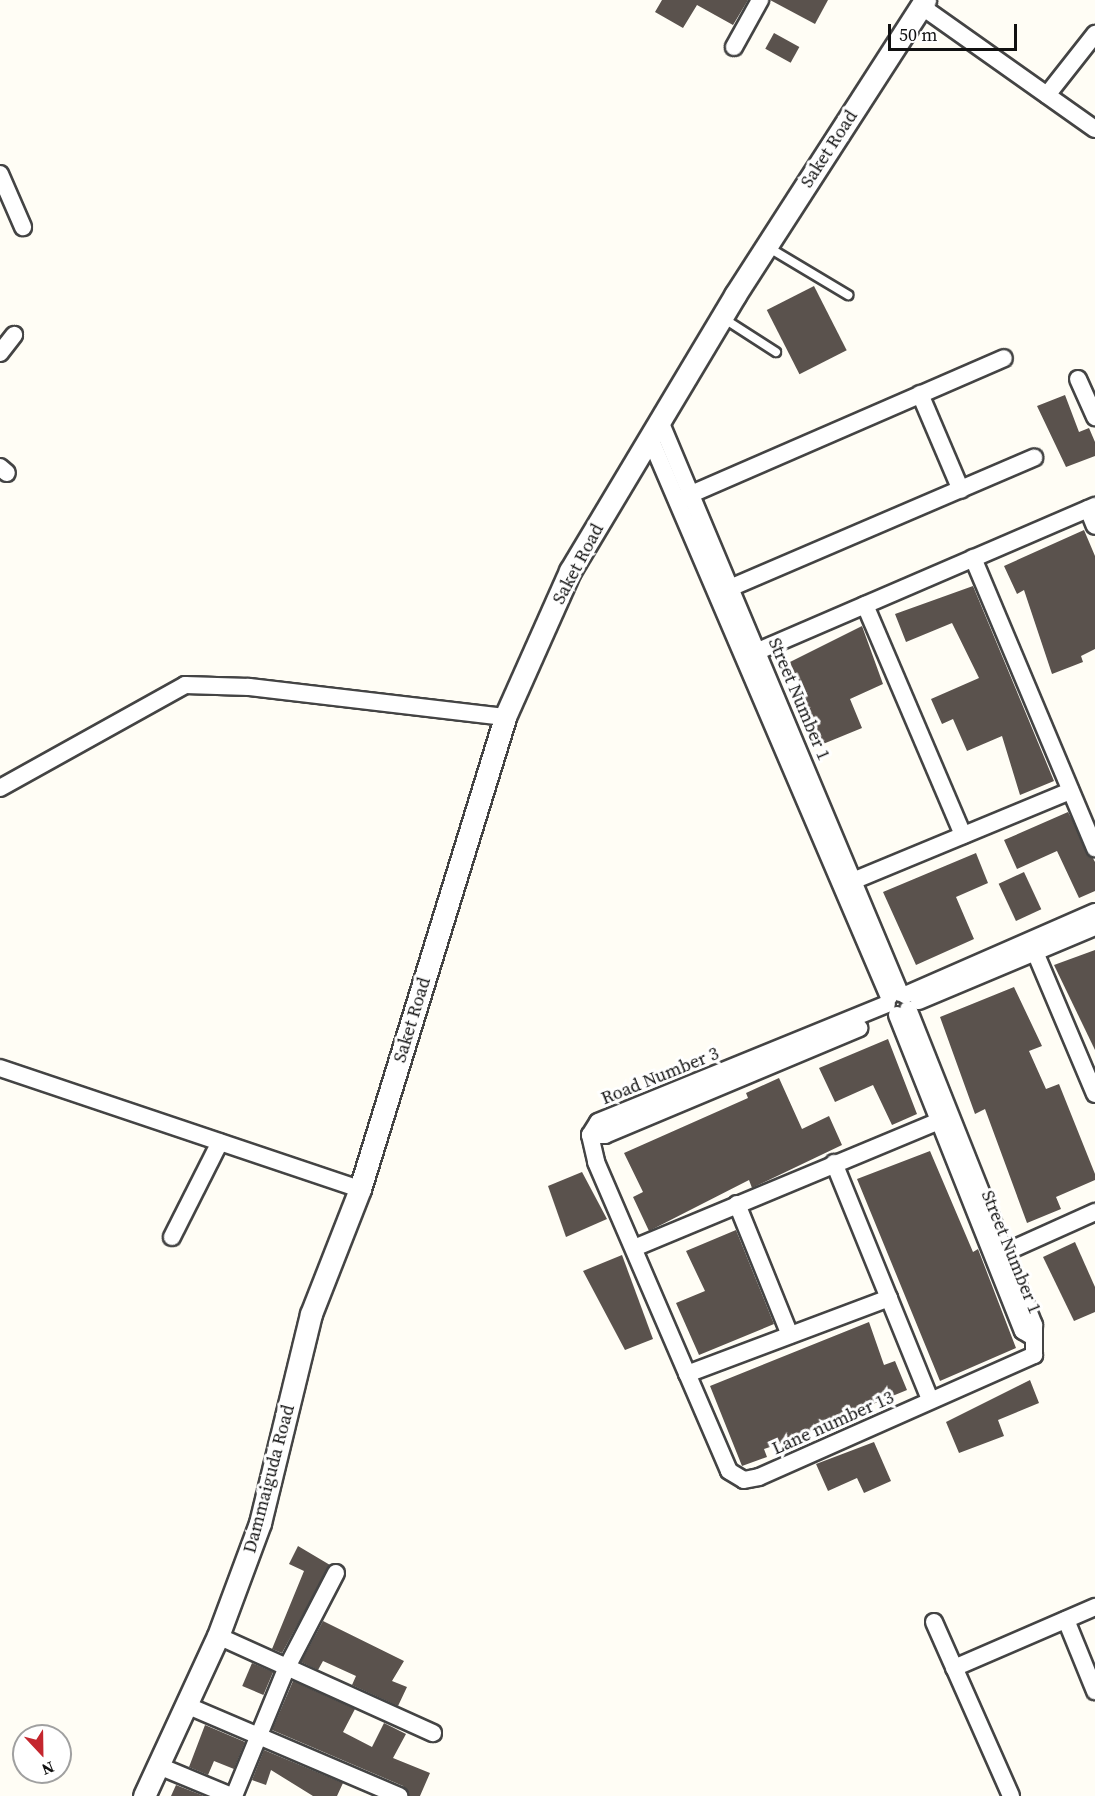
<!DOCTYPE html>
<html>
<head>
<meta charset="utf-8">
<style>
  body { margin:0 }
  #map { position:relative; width:1095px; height:1796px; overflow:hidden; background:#fffdf5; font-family:"Source Serif 4",serif }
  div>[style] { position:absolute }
  .building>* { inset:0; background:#5a524d; transform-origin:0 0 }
  .roads { filter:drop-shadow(2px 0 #444) drop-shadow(-2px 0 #444) drop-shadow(0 2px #444) drop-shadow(0 -2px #444) }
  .service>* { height:8px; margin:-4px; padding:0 4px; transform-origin:4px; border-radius:4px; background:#fff }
  .minor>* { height:16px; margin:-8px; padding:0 8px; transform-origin:8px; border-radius:8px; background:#fff }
  .tertiary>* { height:21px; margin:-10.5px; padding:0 10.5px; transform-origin:10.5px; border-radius:10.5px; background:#fff }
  span { translate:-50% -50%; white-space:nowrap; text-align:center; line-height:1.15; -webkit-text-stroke:6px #fff; paint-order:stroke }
  .street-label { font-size:18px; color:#111 }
  .north { position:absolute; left:12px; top:1724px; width:60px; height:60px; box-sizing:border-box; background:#fff; border:2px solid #a0a0a0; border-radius:50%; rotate:158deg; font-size:16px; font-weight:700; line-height:24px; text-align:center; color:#111 }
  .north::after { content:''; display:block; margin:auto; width:21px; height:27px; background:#c4262e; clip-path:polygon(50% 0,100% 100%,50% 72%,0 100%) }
  .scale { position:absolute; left:888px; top:24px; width:129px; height:27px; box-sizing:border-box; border:3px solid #111; border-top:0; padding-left:8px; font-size:18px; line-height:21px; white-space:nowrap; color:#111; -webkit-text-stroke:4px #fff; paint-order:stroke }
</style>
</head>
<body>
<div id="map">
  <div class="building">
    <i style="clip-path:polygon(662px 0,748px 0,733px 25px,697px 5px,683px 28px,655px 12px)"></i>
    <i style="clip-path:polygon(770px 0,828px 0,815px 24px)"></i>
    <i style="left:774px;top:33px;width:29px;height:18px;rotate:29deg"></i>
    <i style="left:814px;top:286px;width:72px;height:53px;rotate:63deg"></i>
    <i style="clip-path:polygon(1065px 395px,1079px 432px,1089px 428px,1095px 442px,1095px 456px,1066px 467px,1037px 406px)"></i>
    <i style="clip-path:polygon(1084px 530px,1095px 556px,1095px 649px,1081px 656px,1083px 662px,1052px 674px,1024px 590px,1017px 594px,1004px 566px)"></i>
    <i style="clip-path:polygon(973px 586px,1054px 781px,1020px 795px,1002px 736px,967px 751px,953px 719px,942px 724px,931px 699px,979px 678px,952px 623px,906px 642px,895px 614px)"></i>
    <i style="clip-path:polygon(862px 626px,883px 684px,850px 699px,862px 728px,823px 744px,790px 662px)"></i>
    <i style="clip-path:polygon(1068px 812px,1095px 862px,1095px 891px,1079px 898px,1057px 851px,1017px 869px,1004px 840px)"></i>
    <i style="clip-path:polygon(976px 853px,988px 883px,956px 897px,974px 939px,916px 965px,883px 892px)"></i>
    <i style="left:1024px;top:872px;width:41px;height:28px;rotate:65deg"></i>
    <i style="clip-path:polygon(1095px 950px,1095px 1050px,1054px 965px)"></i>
    <i style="clip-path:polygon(1014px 987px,1042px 1046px,1029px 1051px,1046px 1089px,1059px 1084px,1095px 1174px,1095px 1180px,1056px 1197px,1061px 1209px,1027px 1223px,985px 1109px,975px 1114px,940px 1017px)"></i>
    <i style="clip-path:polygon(888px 1039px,917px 1114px,892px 1125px,873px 1085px,835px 1102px,819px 1068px)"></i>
    <i style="clip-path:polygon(779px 1078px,802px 1129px,829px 1116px,842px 1145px,752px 1188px,749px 1180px,649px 1231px,633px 1197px,643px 1192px,624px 1153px,748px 1098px,746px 1093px)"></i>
    <i style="clip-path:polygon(930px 1151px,973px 1252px,978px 1249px,1016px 1348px,940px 1381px,857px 1179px)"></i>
    <i style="clip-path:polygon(582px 1172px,607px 1219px,566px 1237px,548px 1186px)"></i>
    <i style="clip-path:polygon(736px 1230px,774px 1324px,699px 1355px,676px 1303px,705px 1291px,686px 1251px)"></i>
    <i style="clip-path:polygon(1075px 1242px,1095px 1287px,1095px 1312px,1074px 1321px,1043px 1257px)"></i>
    <i style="clip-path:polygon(622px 1255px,653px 1339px,625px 1350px,583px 1271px)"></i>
    <i style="clip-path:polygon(869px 1322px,884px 1365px,895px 1361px,907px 1390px,822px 1425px,824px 1429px,764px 1449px,767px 1457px,742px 1466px,710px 1386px)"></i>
    <i style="clip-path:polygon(1030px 1380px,1039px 1403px,998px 1420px,1004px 1436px,959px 1453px,946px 1422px)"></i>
    <i style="clip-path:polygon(874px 1442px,891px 1481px,864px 1493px,857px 1478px,828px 1491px,816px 1464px)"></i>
    <i style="clip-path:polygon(298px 1546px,330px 1565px,282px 1653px,272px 1649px,304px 1571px,289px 1564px)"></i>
    <i style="clip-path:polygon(323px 1621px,404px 1661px,392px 1681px,407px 1687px,398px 1706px,352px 1685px,356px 1676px,323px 1661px,318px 1670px,301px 1662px)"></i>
    <i style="left:252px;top:1663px;width:23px;height:25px;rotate:23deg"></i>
    <i style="clip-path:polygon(293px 1681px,355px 1709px,343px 1732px,372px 1747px,384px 1723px,406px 1734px,393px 1758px,430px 1773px,420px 1796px,409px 1796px,403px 1786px,272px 1730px)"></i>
    <i style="clip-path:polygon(205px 1725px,245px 1742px,234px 1769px,214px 1761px,208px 1775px,189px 1767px)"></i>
    <i style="clip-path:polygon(264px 1750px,343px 1783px,337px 1796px,313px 1796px,271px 1770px,266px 1785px,252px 1780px)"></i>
    <i style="clip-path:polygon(176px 1785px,204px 1796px,171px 1796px)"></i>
  </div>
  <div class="roads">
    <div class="service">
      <i style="left:766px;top:246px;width:96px;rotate:30.9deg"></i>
      <i style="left:723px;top:318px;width:63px;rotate:32.7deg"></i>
    </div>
    <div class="minor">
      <i style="left:921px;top:6px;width:213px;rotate:35.3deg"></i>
      <i style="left:734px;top:47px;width:54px;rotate:-61deg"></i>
      <i style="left:1047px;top:95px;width:78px;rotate:-51.8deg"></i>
      <i style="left:0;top:174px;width:58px;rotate:66.5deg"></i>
      <i style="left:0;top:353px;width:23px;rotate:-52deg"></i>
      <i style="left:1078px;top:379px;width:42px;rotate:65.9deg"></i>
      <i style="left:920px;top:394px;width:104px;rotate:66.9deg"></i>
      <i style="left:660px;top:421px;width:620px;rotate:67.24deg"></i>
      <i style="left:650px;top:438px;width:608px;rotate:66.85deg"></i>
      <i style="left:0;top:467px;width:9px;rotate:41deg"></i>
      <i style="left:680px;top:499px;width:353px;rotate:-23.5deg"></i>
      <i style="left:1088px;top:509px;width:18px;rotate:68deg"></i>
      <i style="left:973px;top:558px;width:315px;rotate:67.2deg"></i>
      <i style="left:730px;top:588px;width:331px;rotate:-23.2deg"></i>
      <i style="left:865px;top:605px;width:250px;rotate:66.9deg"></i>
      <i style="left:749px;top:655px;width:377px;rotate:-23.3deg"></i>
      <i style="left:0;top:788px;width:212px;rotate:-29.1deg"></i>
      <i style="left:185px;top:685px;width:64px;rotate:1.8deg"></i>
      <i style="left:249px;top:687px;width:258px;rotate:6.7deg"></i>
      <i style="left:855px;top:880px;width:233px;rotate:-22.5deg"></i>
      <i style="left:1035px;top:952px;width:154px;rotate:67.1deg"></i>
      <i style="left:905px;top:995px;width:207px;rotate:-23.6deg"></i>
      <i style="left:919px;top:1001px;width:191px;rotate:-22.8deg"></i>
      <i style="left:897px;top:1015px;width:340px;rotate:68.3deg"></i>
      <i style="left:1023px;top:1331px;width:12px;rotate:31deg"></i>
      <i style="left:0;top:1068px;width:380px;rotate:18.6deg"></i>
      <i style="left:590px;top:1135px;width:28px;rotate:77deg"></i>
      <i style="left:596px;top:1162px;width:336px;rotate:66.7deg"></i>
      <i style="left:729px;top:1471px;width:17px;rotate:31deg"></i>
      <i style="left:744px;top:1480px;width:15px;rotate:-11deg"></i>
      <i style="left:759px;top:1477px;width:301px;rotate:-23.9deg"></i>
      <i style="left:1034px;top:1355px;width:30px;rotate:-90deg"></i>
      <i style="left:1034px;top:1325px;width:340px;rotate:-111.7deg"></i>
      <i style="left:590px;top:1135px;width:15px;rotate:-58deg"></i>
      <i style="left:598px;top:1122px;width:312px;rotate:-22.2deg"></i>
      <i style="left:590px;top:1135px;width:15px"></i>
      <i style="left:605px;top:1135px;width:276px;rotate:-22.8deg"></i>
      <i style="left:834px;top:1163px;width:256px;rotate:67.9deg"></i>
      <i style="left:737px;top:1204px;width:141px;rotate:68deg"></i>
      <i style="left:172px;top:1237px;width:106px;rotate:-63.2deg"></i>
      <i style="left:634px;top:1248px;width:339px;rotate:-22.6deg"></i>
      <i style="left:995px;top:1257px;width:110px;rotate:-24.2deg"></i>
      <i style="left:687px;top:1374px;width:216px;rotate:-20.6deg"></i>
      <i style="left:1066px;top:1620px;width:77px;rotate:67.8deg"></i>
      <i style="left:934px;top:1622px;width:190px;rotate:66.1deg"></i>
      <i style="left:218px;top:1636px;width:236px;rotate:24.3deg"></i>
      <i style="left:954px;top:1668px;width:154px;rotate:-23.4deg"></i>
      <i style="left:186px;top:1705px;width:232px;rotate:23.1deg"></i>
      <i style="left:159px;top:1766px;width:78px;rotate:22.6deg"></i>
      <i style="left:234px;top:1796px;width:139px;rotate:-67.7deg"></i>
      <i style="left:287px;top:1667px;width:106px;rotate:-62.5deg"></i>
    </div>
    <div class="tertiary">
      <i style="left:144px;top:1796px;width:176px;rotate:-65.2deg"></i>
      <i style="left:218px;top:1636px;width:121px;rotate:-69.6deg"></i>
      <i style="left:260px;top:1523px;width:215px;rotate:-76.3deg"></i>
      <i style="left:311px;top:1314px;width:134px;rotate:-68.6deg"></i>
      <i style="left:360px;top:1189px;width:494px;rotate:-72.9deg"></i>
      <i style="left:505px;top:717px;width:160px;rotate:-66deg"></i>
      <i style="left:570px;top:571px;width:322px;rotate:-59.1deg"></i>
      <i style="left:735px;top:295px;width:351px;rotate:-57.2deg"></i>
    </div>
  </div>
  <div class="street-label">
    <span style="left:829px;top:149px;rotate:-57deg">Saket Road</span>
    <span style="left:578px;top:564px;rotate:-62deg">Saket Road</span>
    <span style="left:799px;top:699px;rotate:67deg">Street Number 1</span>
    <span style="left:412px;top:1020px;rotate:-73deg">Saket Road</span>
    <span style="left:660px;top:1076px;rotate:-22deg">Road Number 3</span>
    <span style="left:1011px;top:1252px;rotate:68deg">Street Number 1</span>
    <span style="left:833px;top:1423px;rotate:-24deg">Lane number 13</span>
    <span style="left:269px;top:1479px;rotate:-75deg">Dammaiguda Road</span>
  </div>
  <div class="north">N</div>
  <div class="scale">50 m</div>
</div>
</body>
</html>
